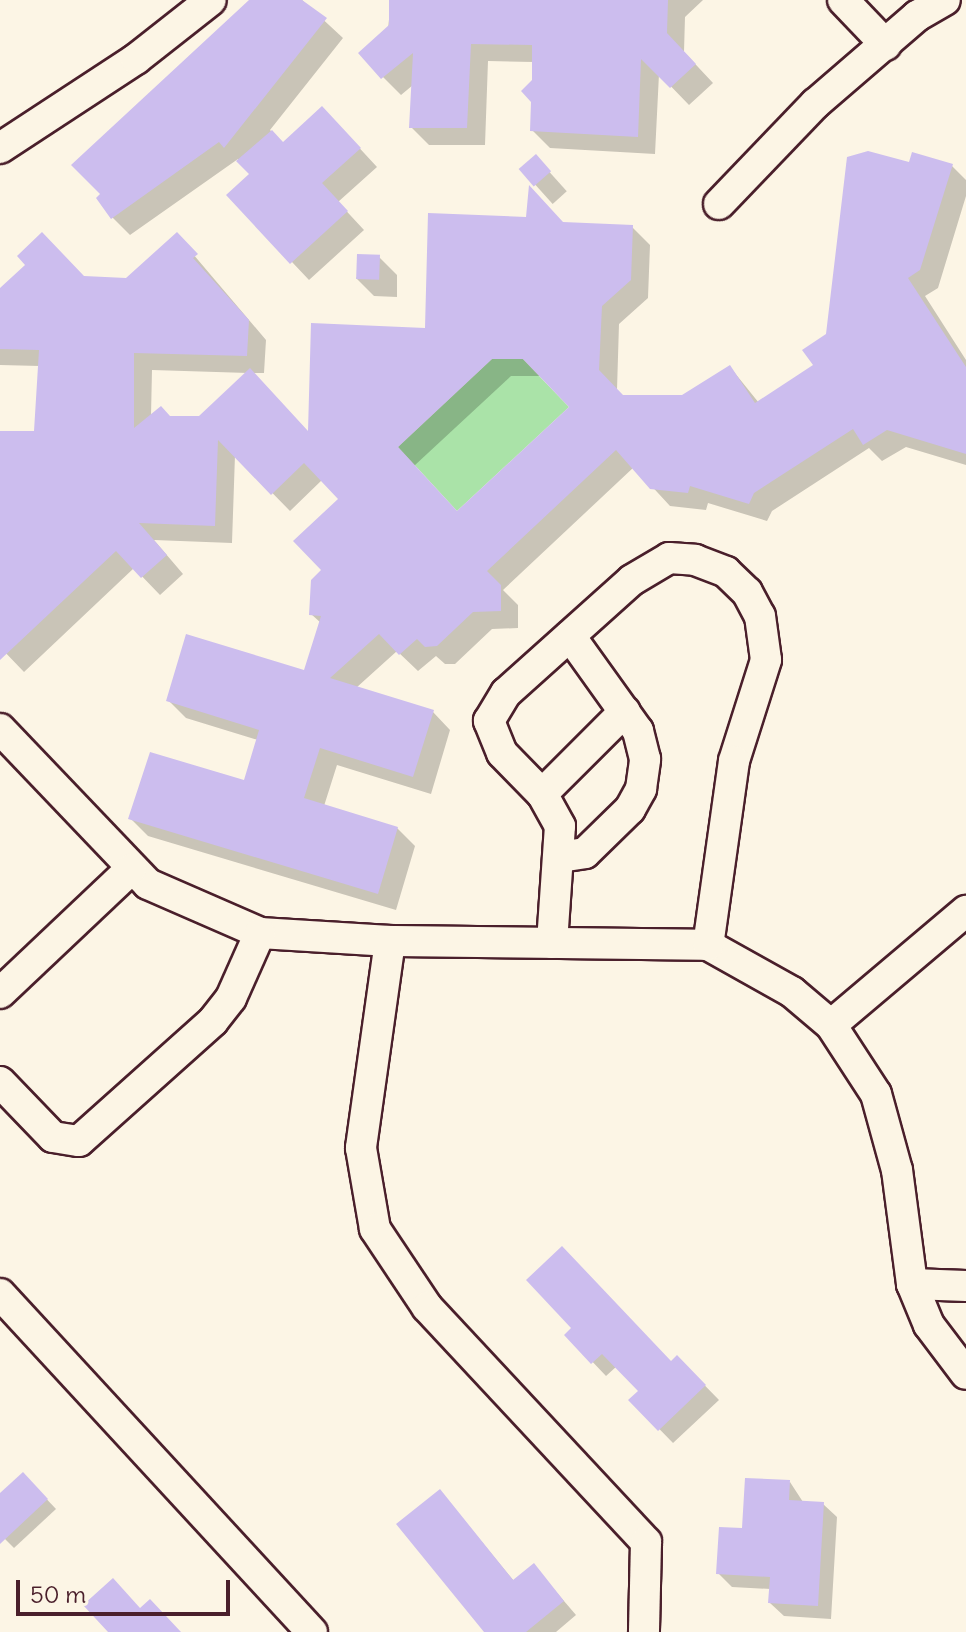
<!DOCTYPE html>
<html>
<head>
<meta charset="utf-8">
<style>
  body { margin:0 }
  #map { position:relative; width:966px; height:1632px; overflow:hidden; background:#fcf5e5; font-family:Delius,sans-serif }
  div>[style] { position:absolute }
  .green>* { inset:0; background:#aae3a8 }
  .shadow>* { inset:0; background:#0003; transform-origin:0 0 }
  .building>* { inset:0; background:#ccbdee; transform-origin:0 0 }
  .roads { filter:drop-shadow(2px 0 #4a1f2b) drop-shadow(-2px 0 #4a1f2b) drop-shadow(0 2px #4a1f2b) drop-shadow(0 -2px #4a1f2b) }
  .minor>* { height:30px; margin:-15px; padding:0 15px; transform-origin:15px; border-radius:15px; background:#fcf5e5 }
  span { translate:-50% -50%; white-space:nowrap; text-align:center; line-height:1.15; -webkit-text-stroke:6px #fcf5e5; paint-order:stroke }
  .scale { position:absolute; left:16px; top:1580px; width:214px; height:36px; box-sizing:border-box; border:4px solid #4a1f2b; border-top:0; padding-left:10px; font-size:24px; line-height:28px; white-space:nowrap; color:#4a1f2b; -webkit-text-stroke:6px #fcf5e5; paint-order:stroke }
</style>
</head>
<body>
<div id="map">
  <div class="green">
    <i style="clip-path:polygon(517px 353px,569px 407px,457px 511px,398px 447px,492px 359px)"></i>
  </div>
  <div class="shadow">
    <i style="clip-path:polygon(252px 0,302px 0,343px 38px,270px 130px,284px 144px,340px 127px,377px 167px,338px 202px,364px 230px,309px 280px,292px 262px,252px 175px,238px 159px,130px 235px,112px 217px)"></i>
    <i style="clip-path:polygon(391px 0,703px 0,685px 17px,684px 52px,713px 83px,689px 105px,659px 74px,655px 154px,550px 148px,532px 130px,534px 62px,488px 61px,485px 145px,429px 145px,411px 127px,413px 85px,401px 95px,383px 77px)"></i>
    <i style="left:536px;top:157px;width:46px;height:19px;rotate:48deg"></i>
    <i style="clip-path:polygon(evenodd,910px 165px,952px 166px,966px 180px,966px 196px,938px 288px,925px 296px,966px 360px,966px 465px,906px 447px,882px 461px,869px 448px,772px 511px,767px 521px,708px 503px,706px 510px,670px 506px,634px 467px,503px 590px,518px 605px,518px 628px,492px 629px,455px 664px,445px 664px,436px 656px,418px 671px,397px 651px,356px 688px,433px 712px,450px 730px,431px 794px,337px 765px,324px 806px,397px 828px,415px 846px,396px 910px,148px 836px,130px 818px,245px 782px,258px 740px,186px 718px,168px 700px,306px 672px,321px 623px,311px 614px,341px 499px,322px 480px,290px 511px,235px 455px,232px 543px,154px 540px,183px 574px,160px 595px,134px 568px,24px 672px,0 647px,0 433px,36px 433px,40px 366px,0 365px,0 291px,84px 278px,127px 280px,176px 234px,266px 340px,264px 373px,252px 373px,310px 434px,427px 330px,564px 224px,632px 227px,650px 245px,648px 298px,619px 324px,617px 390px,623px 397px,683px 397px,730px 367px,759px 403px,816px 366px,910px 165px,152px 370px,248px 373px,200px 418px,170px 418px,151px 416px,152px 370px,910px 165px,511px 376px,542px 376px,572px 408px,458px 513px,414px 466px,511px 376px)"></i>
    <i style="clip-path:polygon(379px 257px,397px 275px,397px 297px,374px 296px,356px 278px)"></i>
    <i style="clip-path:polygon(567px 1335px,671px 1363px,677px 1357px,719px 1400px,673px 1443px,631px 1400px,641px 1391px,617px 1366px,606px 1376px)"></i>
    <i style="clip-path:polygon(23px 1474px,56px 1509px,14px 1548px,0 1534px,0 1496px)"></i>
    <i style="clip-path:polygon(790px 1482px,803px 1502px,823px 1504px,837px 1517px,831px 1619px,784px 1616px,770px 1603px,771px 1589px,732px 1587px,718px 1573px,744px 1530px)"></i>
    <i style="clip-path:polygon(440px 1491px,514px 1581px,534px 1566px,576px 1615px,556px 1632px,487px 1632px)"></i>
  </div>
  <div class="building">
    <i style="clip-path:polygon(249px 0,302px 0,327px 18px,224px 148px,219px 142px,111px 219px,96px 198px,100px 194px,71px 165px)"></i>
    <i style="clip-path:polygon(389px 0,668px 0,667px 33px,696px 64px,670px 88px,641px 59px,638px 137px,530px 131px,531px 102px,521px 91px,532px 80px,532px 45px,471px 44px,467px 128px,409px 128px,413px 53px,381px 79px,358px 53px,389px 25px)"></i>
    <i style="clip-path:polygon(322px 106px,361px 148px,322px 183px,348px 211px,290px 264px,226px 195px,249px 174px,236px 161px,272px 130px,283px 142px)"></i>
    <i style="clip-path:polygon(evenodd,868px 151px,909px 162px,912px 152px,953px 164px,920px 270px,908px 278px,966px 367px,966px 454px,887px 430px,863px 445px,853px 429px,754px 493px,749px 504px,690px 486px,688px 493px,650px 489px,616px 450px,487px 571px,501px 585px,501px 611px,473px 612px,437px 646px,425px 647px,417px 639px,399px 655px,379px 634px,330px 678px,434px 710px,413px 777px,320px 748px,304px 798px,398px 827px,378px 894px,128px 819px,150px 752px,244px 780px,259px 730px,166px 701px,186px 634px,304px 670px,321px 616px,309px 615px,311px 580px,321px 570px,293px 541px,338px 499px,304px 463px,271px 495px,218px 440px,215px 526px,139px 523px,167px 555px,141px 578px,116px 551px,0 660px,0 431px,34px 431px,39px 350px,0 349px,0 288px,25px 265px,17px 256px,42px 232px,84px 276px,126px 278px,177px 232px,198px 254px,193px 258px,249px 320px,247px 356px,134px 353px,134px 428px,161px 406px,170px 416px,199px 416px,250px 368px,308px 431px,311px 323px,425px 328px,428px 213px,526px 217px,529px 185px,563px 222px,633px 225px,631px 280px,602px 306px,599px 370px,623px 395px,682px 395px,730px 365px,755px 403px,813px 365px,802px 350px,826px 334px,847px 157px,868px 151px,492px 359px,523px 359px,569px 407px,457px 511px,398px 447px,492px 359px)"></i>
    <i style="left:536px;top:154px;width:23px;height:23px;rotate:49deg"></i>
    <i style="left:357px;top:254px;width:23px;height:25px;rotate:2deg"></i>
    <i style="clip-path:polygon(562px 1246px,671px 1361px,677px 1355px,706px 1385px,658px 1431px,628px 1400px,638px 1391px,602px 1354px,591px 1364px,564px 1335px,571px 1328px,526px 1280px)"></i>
    <i style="clip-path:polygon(23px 1472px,48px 1499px,0 1544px,0 1493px)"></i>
    <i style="clip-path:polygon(745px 1478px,790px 1480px,789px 1500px,824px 1502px,818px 1606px,768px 1603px,770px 1577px,716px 1574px,719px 1527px,742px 1528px)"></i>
    <i style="clip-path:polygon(440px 1489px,513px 1580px,534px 1563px,564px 1601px,526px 1632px,484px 1632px,396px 1524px)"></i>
    <i style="clip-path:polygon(113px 1578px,140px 1608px,150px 1599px,181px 1632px,108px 1632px,83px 1605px)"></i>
  </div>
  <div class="roads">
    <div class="minor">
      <i style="left:843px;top:0;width:62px;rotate:46.3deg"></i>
      <i style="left:0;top:148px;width:163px;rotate:-33.2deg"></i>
      <i style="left:136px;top:59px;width:95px;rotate:-38.2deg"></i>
      <i style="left:719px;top:204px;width:139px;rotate:-46.2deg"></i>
      <i style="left:815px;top:104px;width:135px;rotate:-40.8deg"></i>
      <i style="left:917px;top:16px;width:32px;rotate:-30deg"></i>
      <i style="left:0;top:729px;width:214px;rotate:46.3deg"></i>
      <i style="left:148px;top:884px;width:122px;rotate:23.6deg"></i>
      <i style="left:260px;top:933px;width:130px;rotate:3.5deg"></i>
      <i style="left:390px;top:941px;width:318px;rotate:0.7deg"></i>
      <i style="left:708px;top:945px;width:96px;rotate:29.2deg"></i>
      <i style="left:792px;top:992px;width:51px;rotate:40.2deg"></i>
      <i style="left:831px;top:1025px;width:82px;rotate:56.9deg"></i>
      <i style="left:876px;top:1094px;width:79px;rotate:74.6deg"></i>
      <i style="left:897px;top:1170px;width:115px;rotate:82.5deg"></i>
      <i style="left:912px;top:1284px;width:44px;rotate:67.5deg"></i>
      <i style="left:929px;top:1325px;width:61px;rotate:52.9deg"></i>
      <i style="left:542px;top:794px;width:117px;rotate:-45deg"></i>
      <i style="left:560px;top:857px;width:25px;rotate:-9deg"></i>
      <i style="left:585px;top:853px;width:63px;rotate:-44.4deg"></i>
      <i style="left:630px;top:809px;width:23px;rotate:-61deg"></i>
      <i style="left:641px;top:789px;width:30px;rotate:-82deg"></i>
      <i style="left:645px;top:759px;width:29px;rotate:-104deg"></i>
      <i style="left:638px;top:731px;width:117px;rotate:-125.6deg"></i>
      <i style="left:390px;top:941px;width:209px;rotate:98deg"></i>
      <i style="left:361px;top:1148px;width:82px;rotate:80.2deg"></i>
      <i style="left:375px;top:1229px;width:94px;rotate:56.3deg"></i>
      <i style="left:427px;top:1307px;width:321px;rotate:47deg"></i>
      <i style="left:646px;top:1542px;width:90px;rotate:91.3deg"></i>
      <i style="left:552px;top:943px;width:117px;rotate:-86.1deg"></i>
      <i style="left:560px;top:826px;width:37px;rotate:-119deg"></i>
      <i style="left:542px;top:794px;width:57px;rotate:-134.3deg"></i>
      <i style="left:502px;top:753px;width:35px;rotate:-112deg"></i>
      <i style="left:489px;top:721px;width:33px;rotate:-59deg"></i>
      <i style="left:506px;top:693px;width:169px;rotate:-41.9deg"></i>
      <i style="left:632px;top:580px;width:43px;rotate:-30.7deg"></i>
      <i style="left:669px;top:558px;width:26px;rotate:4deg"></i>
      <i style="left:695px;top:560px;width:33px;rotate:21deg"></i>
      <i style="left:726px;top:572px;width:29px;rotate:44deg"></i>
      <i style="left:747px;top:592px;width:27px;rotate:62deg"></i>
      <i style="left:760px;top:616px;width:44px;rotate:82.2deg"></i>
      <i style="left:766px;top:660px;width:106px;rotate:107.6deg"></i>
      <i style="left:734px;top:761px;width:186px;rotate:98deg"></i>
      <i style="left:0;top:993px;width:180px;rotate:-43.4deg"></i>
      <i style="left:831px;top:1025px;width:177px;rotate:-40.2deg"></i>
      <i style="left:0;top:1082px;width:76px;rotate:46.1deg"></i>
      <i style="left:53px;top:1137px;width:26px;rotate:9deg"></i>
      <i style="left:79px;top:1141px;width:180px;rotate:-41.8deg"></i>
      <i style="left:213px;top:1021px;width:29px;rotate:-52deg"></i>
      <i style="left:231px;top:998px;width:71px;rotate:-66deg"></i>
      <i style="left:912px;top:1284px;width:54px;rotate:2.1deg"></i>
      <i style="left:0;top:1294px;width:460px;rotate:47.3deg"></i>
    </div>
  </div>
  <div class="scale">50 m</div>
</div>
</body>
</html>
